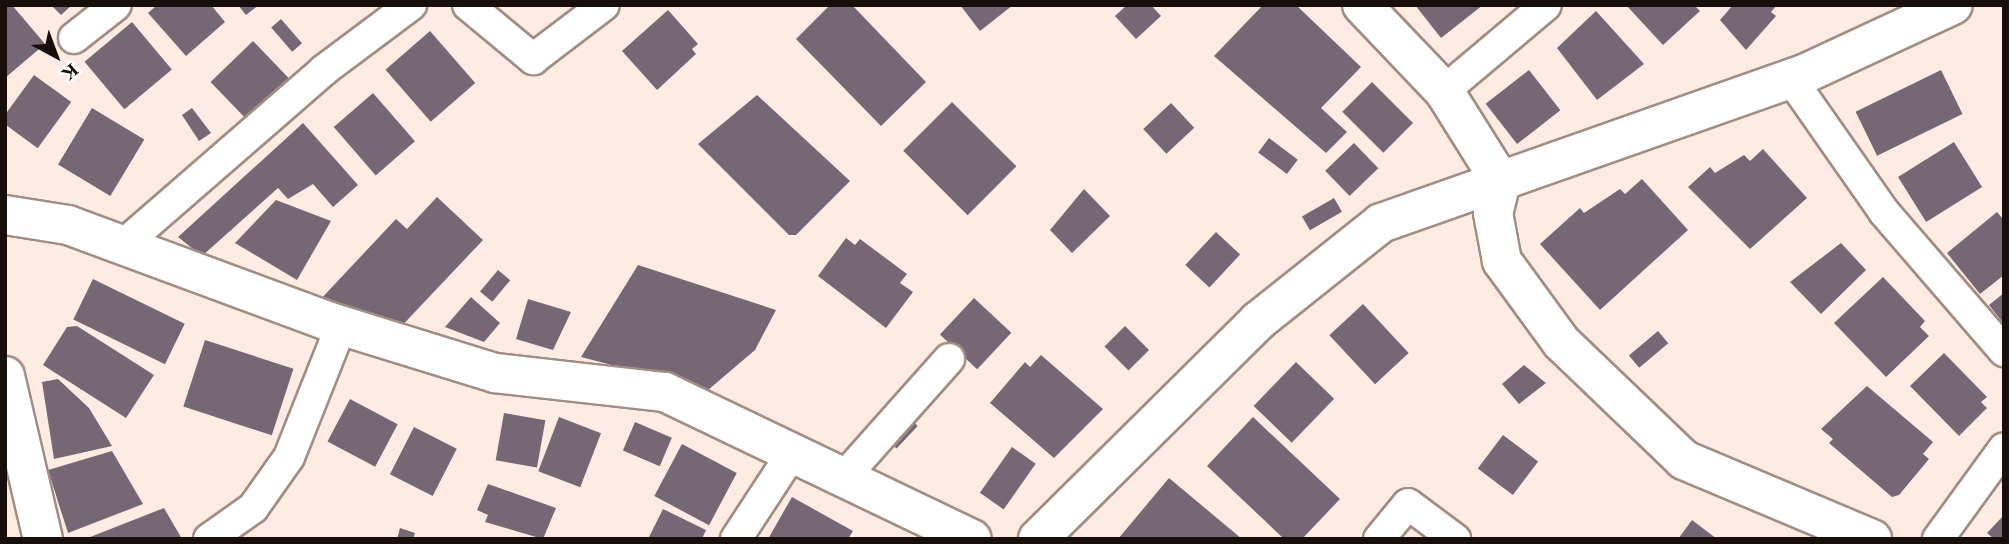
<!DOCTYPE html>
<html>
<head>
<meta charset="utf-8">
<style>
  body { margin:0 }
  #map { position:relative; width:2009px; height:544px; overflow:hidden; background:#feece4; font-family:Georgia,serif }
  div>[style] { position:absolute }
  .building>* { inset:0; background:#766774; transform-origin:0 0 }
  .roads { filter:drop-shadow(2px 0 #a08d84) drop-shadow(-2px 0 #a08d84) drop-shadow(0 2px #a08d84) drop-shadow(0 -2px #a08d84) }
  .street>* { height:30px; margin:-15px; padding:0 15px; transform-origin:15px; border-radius:15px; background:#fff }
  .secondary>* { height:38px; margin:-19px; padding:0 19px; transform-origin:19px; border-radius:19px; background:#fff }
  span { translate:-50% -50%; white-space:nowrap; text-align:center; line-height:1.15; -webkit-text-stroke:5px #fff; paint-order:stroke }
  .frame { position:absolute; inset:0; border:7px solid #160f0c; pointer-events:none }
  .north { position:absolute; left:21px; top:21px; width:70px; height:70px; -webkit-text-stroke:5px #fff; paint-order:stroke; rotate:139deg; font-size:19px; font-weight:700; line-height:28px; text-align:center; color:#160f0c }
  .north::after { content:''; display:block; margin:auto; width:24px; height:32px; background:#160f0c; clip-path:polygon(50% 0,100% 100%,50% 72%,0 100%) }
</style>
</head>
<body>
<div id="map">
  <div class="building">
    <i style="clip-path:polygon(5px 5px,12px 5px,45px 44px,5px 78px)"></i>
    <i style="clip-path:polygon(51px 5px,72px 5px,61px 15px)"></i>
    <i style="clip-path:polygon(157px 5px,211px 5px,225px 22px,186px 56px,148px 13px)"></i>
    <i style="clip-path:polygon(238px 5px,259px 5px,246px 15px)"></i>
    <i style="clip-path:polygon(830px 5px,852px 5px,926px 82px,881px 126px,796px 39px)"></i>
    <i style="clip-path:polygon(960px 5px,1013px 5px,980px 31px)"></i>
    <i style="clip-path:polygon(1127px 5px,1151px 5px,1161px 16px,1136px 39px,1115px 16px)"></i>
    <i style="clip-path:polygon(1263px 5px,1296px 5px,1361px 67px,1321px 108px,1347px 132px,1326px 153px,1214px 56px)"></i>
    <i style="clip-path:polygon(1415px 5px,1483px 5px,1441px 38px)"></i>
    <i style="clip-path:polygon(1626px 5px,1694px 5px,1700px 11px,1663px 45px)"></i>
    <i style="clip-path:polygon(1733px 5px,1777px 5px,1771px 12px,1776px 16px,1746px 50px,1720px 20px)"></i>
    <i style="clip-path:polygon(668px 10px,698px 44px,692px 49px,696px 54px,657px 90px,622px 51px)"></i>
    <i style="clip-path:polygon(1596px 11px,1644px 64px,1597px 100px,1557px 48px)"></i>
    <i style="left:281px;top:19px;width:32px;height:13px;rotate:49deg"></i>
    <i style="left:132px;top:22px;width:62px;height:62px;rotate:50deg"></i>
    <i style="left:430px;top:31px;width:69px;height:59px;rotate:49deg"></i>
    <i style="left:253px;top:41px;width:52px;height:59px;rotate:46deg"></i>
    <i style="left:1529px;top:70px;width:51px;height:55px;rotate:52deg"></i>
    <i style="left:1941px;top:70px;width:49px;height:95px;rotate:64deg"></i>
    <i style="left:34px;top:75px;width:46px;height:57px;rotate:36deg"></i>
    <i style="left:1372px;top:82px;width:58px;height:42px;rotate:45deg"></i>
    <i style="left:373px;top:93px;width:64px;height:52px;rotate:49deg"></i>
    <i style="clip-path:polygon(757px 95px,850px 181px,796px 235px,789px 235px,698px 144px)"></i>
    <i style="left:952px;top:102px;width:91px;height:69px;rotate:45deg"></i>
    <i style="left:1171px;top:103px;width:34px;height:38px;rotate:47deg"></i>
    <i style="left:92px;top:108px;width:61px;height:66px;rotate:31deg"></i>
    <i style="clip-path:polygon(192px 108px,211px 133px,199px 141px,182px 115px)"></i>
    <i style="clip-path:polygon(303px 123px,358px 185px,333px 207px,313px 184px,288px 199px,278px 188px,202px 256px,178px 237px)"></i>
    <i style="left:1269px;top:138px;width:36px;height:18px;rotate:37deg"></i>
    <i style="left:1954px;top:142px;width:53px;height:66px;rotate:58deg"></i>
    <i style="left:1354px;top:143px;width:35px;height:40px;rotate:46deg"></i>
    <i style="clip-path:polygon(1763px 149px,1807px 198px,1750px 249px,1688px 187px,1710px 167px,1715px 173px,1744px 155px,1750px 161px)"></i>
    <i style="clip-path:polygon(1642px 179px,1688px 230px,1600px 310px,1540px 244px,1580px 208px,1584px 213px,1620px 189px,1625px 194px)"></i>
    <i style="clip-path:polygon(1084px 189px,1110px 216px,1072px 253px,1050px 230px)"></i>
    <i style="clip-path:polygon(437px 197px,483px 240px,396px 332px,318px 302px,396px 219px,407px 229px)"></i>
    <i style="left:1334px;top:198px;width:16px;height:37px;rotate:60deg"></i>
    <i style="clip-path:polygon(276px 200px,331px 221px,297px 280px,235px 243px)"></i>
    <i style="clip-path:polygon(1997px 212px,2004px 220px,2004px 275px,1980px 294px,1947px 253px)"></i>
    <i style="left:1216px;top:232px;width:33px;height:45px;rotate:43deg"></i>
    <i style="clip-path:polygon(846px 238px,855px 245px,860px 239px,907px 274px,900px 283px,913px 292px,886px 328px,818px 276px)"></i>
    <i style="clip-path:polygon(1841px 243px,1866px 270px,1821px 314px,1790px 282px)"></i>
    <i style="clip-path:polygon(638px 265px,776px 310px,755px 350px,708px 390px,581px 357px)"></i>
    <i style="left:498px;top:270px;width:16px;height:28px;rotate:40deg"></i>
    <i style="clip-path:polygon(1883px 277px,1925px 321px,1920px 327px,1929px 336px,1886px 377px,1834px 323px)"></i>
    <i style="left:93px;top:279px;width:102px;height:45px;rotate:26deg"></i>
    <i style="clip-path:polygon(2004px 293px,2004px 324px,1989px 305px)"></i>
    <i style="clip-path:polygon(471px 297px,500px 323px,484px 342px,445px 327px)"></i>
    <i style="left:974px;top:298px;width:51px;height:50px;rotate:43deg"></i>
    <i style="clip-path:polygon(528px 299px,571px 312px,553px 350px,516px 339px)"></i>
    <i style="left:1363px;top:304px;width:67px;height:46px;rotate:47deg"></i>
    <i style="clip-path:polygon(77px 326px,154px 375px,126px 418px,43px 365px,67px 327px)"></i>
    <i style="left:1125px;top:326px;width:34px;height:29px;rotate:45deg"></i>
    <i style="left:1658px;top:331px;width:16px;height:38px;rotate:50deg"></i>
    <i style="left:205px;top:340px;width:93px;height:70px;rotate:18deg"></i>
    <i style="clip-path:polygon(1944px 353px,1987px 397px,1981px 402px,1987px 408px,1959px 436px,1910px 386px)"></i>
    <i style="clip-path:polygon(1041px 355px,1103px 409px,1054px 458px,990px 403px,1025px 362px,1030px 367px)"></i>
    <i style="left:1296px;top:362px;width:53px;height:61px;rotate:44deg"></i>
    <i style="clip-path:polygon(1524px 365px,1546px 383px,1519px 404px,1502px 384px)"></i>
    <i style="clip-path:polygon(58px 379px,89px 408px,112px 446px,54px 459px,42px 382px)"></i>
    <i style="clip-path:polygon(1867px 386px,1933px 442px,1923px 454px,1929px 459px,1899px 495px,1892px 497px,1829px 443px,1833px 439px,1821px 429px)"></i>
    <i style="left:350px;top:399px;width:54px;height:48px;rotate:28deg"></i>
    <i style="left:504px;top:413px;width:42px;height:48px;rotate:10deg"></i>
    <i style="left:906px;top:415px;width:16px;height:31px;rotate:43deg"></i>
    <i style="left:559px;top:417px;width:45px;height:58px;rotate:21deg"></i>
    <i style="clip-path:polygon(1253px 417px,1340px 499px,1302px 539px,1284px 539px,1207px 466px)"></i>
    <i style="left:635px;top:422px;width:40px;height:31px;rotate:23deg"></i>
    <i style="left:414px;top:427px;width:48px;height:53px;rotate:27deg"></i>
    <i style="left:1503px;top:435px;width:44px;height:42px;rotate:37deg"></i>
    <i style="left:682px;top:444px;width:62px;height:59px;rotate:28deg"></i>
    <i style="left:1012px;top:447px;width:29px;height:56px;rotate:35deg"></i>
    <i style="clip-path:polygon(112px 451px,143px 504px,68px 533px,48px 470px)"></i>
    <i style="clip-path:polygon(1169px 478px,1242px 539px,1118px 539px)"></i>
    <i style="clip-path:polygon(488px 484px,556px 508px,543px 539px,485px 522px,488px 515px,477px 510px)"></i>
    <i style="clip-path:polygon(792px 497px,853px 531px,848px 539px,768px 539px)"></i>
    <i style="clip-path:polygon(164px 508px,182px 539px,85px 539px)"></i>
    <i style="clip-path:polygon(663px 509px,706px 530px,702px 539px,648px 539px)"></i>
    <i style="clip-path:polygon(2004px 515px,2004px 539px,1994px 539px,1987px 533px)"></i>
    <i style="clip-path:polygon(1692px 520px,1717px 539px,1678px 539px)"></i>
    <i style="clip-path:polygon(400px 528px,415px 533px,413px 539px,397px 539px)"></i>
  </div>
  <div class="roads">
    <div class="street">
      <i style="left:468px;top:5px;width:85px;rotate:39.7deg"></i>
      <i style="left:533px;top:59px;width:89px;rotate:-37.3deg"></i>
      <i style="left:74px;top:38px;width:53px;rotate:-38.2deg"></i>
      <i style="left:1791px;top:79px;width:162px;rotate:55deg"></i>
      <i style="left:1884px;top:212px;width:184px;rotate:49.2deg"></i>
      <i style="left:1444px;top:91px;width:133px;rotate:-40.1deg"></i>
      <i style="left:123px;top:245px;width:267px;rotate:-41deg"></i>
      <i style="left:324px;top:70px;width:109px;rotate:-36.8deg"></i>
      <i style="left:844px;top:477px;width:158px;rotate:-48.3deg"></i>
      <i style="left:209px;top:539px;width:54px;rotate:-35.2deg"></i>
      <i style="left:253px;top:508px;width:62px;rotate:-54.8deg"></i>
      <i style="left:289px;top:457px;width:141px;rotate:-68.3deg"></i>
      <i style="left:736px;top:539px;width:104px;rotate:-56.8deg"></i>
      <i style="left:1379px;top:539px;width:45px;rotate:-50.4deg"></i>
      <i style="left:1408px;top:504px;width:59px;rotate:36.7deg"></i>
      <i style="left:1938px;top:539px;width:112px;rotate:-54deg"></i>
    </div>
    <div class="secondary">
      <i style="left:1362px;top:5px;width:119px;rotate:46.4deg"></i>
      <i style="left:1444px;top:91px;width:107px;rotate:57.9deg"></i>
      <i style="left:1501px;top:182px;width:32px;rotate:104deg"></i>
      <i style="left:1493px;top:213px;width:49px;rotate:79.4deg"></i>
      <i style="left:1502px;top:261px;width:100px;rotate:53.9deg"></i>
      <i style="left:1561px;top:342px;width:170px;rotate:43.8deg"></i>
      <i style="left:1684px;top:460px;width:204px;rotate:22.8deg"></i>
      <i style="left:5px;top:215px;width:64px;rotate:9deg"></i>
      <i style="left:68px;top:225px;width:279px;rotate:20.3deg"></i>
      <i style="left:330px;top:322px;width:173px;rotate:17.2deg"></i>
      <i style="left:495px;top:373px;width:171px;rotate:6.4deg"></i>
      <i style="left:665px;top:392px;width:340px;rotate:25.6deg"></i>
      <i style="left:5px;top:376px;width:167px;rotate:76.9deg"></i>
      <i style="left:1038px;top:539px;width:310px;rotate:-44.7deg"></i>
      <i style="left:1258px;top:321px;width:157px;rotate:-38.5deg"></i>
      <i style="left:1381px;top:223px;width:446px;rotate:-19.4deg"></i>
      <i style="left:1802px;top:75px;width:166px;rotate:-24.9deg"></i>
    </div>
  </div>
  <div class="frame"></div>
  <div class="north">K</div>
</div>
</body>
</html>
